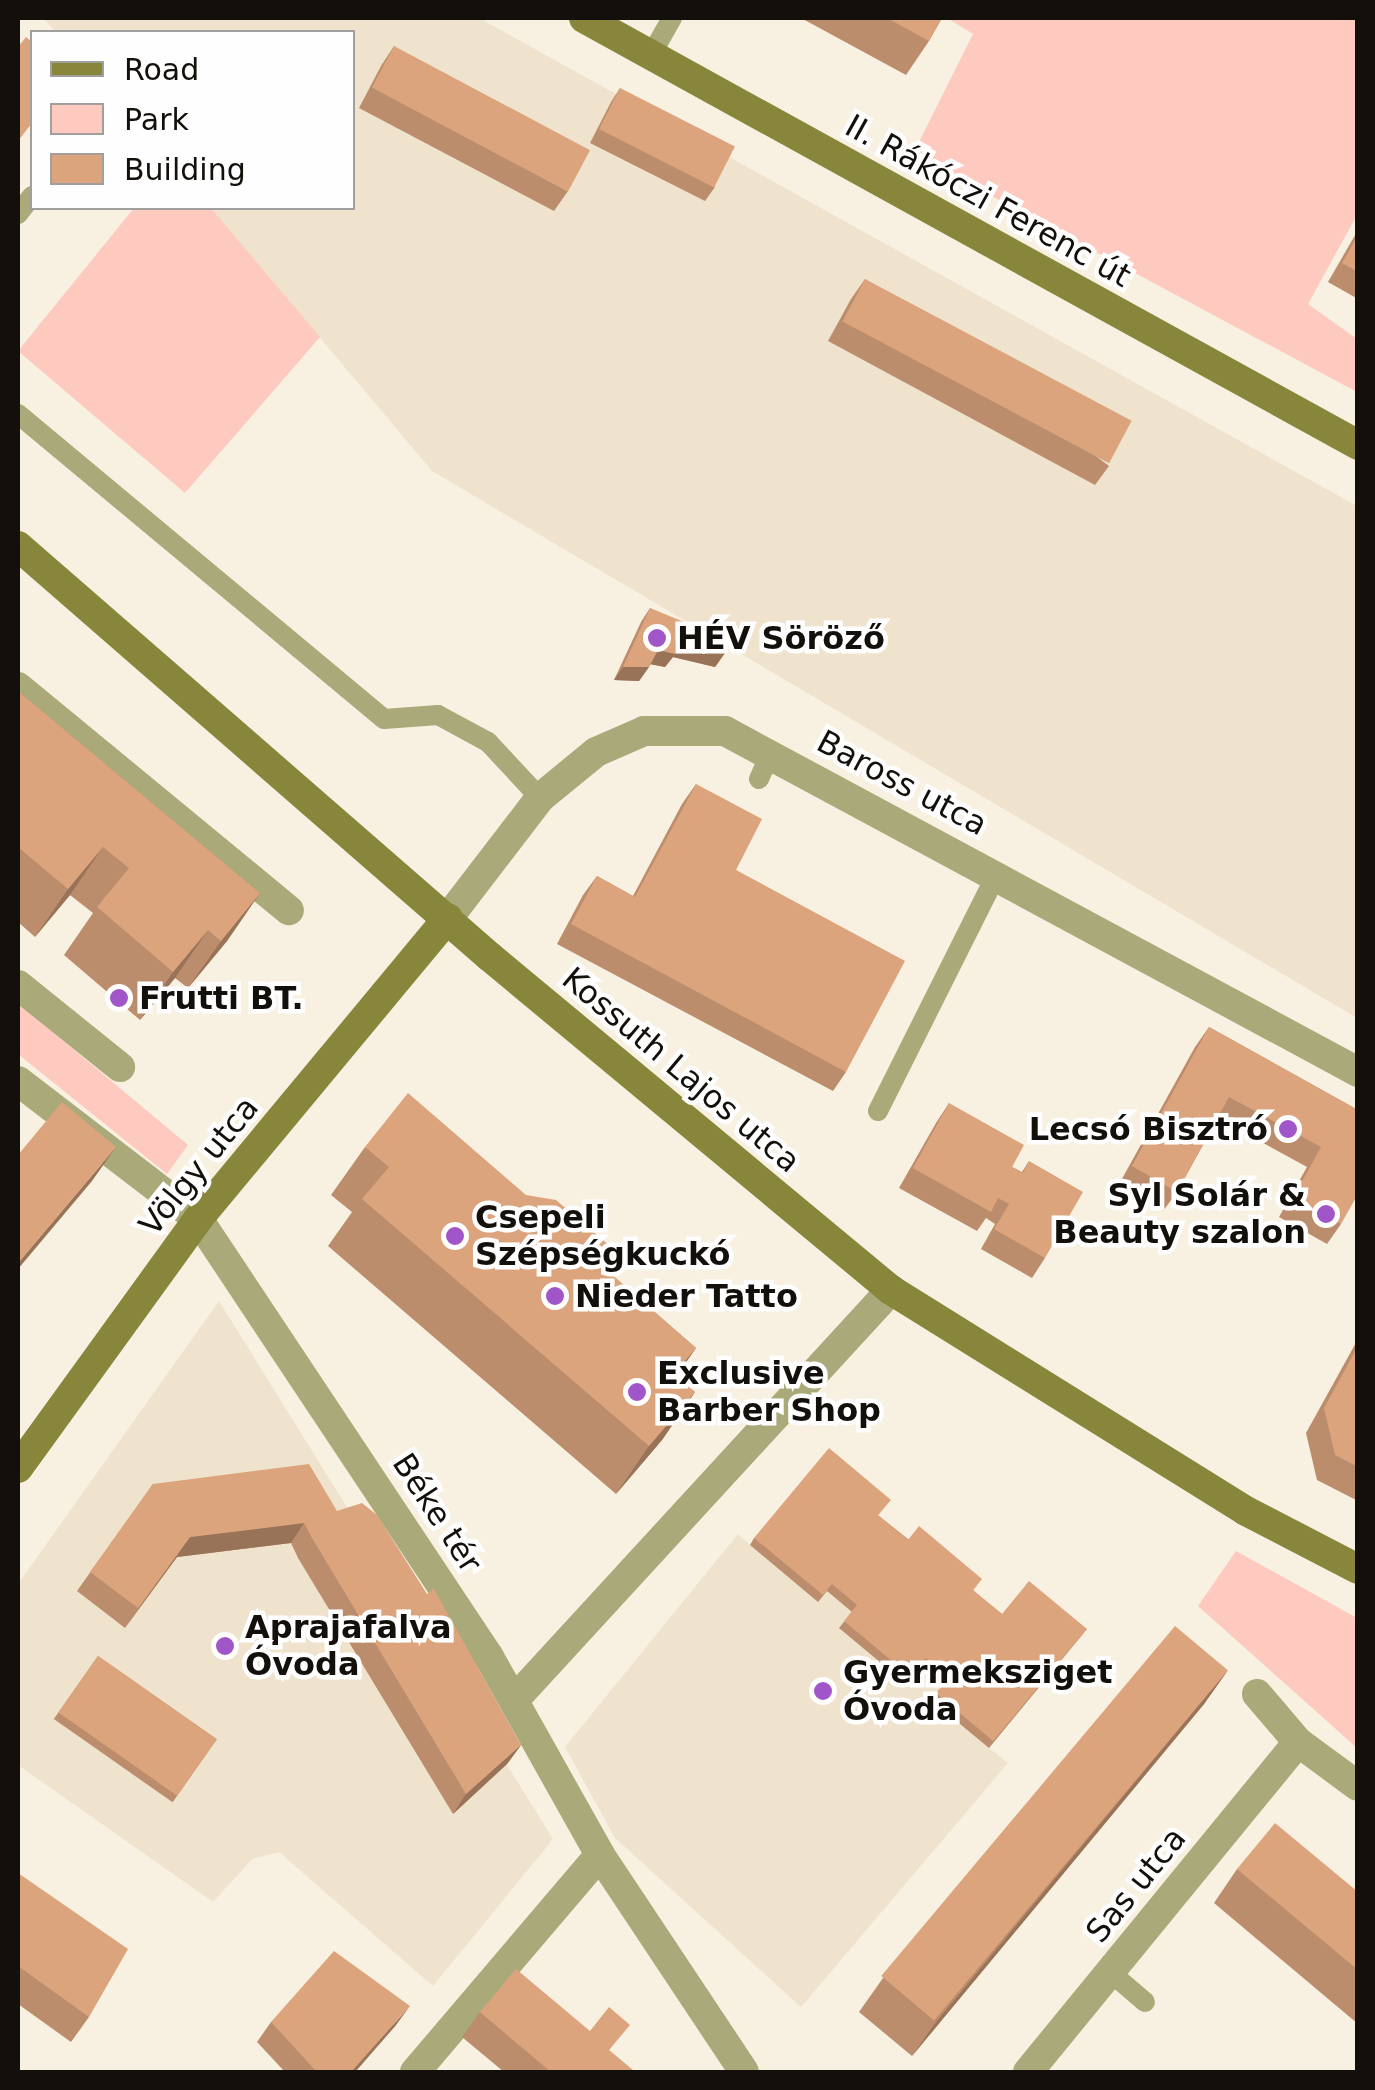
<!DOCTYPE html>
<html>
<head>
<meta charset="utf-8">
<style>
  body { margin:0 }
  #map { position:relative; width:1375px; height:2090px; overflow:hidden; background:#f8f0e0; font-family:"DejaVu Sans",sans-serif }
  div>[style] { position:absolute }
  .built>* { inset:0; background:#efe3cd }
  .green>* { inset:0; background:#fec9bf }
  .lane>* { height:20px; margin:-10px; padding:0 10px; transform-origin:10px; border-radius:10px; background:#a9a97a }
  .street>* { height:30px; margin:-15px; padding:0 15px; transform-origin:15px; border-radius:15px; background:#a9a97a }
  .secondary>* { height:30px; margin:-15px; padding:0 15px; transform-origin:15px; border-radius:15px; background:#87863b }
  .wall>* { inset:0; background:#bc8d6c; transform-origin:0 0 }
  .shaded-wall>* { inset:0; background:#997358 }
  .building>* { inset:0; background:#dba47d; transform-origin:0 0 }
  .dots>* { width:28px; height:28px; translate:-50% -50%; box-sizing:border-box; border:5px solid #fefefe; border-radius:50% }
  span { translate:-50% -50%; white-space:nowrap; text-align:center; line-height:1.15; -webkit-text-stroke:9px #fefefe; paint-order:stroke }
  .street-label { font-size:32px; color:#13100b }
  .poi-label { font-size:32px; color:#13100b; font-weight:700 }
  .left { translate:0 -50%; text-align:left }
  .right { translate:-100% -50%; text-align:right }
  .frame { position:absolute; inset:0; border:20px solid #13100b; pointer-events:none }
  .legend { position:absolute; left:30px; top:30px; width:325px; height:180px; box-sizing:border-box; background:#fefefe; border:2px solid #a09f9d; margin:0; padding:12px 18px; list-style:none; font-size:30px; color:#13100b }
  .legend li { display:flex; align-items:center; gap:20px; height:50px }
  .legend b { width:50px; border:2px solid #a09f9d }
</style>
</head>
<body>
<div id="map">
  <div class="built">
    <i style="clip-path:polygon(43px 18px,479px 18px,1357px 506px,1357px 1018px,432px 471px,211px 208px,352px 208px,352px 32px,56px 32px)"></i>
    <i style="clip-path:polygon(219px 1301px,553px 1839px,433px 1986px,279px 1852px,252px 1859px,213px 1902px,18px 1765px,18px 1584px)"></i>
    <i style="clip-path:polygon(824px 1455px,886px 1506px,874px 1522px,977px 1586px,969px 1597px,996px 1620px,1082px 1635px,989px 1748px,1008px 1763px,801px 2007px,615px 1838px,565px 1747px,738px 1534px,750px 1545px)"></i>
  </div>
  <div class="green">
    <i style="clip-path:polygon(947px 18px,1357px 18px,1357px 215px,1308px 304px,1357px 339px,1357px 392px,913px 154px,973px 34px)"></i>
    <i style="clip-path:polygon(134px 208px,211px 208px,320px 337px,185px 493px,18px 351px)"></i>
    <i style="clip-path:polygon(18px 1003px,188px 1145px,167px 1174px,18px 1054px)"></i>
    <i style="clip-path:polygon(1236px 1551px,1357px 1618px,1357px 1748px,1198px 1606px)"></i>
  </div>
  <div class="lane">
    <i style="left:651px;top:55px;width:43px;rotate:-60.4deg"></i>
    <i style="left:18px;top:214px;width:23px;rotate:-52deg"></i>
    <i style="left:18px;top:414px;width:476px;rotate:39.8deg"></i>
    <i style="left:384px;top:719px;width:54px;rotate:-4.2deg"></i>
    <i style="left:438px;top:715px;width:57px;rotate:28.4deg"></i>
    <i style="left:488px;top:742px;width:76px;rotate:47.1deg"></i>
    <i style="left:759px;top:779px;width:27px;rotate:-66deg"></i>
    <i style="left:878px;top:1111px;width:266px;rotate:-63.4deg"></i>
    <i style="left:1110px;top:1972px;width:46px;rotate:40.6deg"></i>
  </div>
  <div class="street">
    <i style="left:18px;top:687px;width:351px;rotate:39.5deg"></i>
    <i style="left:448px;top:918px;width:151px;rotate:-52.5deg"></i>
    <i style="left:540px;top:798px;width:72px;rotate:-39.4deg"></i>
    <i style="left:596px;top:752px;width:52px;rotate:-23.6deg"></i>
    <i style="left:644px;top:731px;width:81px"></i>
    <i style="left:725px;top:731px;width:719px;rotate:28.31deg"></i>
    <i style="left:18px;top:985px;width:131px;rotate:38.8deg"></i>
    <i style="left:18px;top:1081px;width:227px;rotate:37.5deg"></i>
    <i style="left:198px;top:1219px;width:526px;rotate:56.4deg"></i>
    <i style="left:489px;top:1657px;width:227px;rotate:60.7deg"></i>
    <i style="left:600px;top:1855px;width:260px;rotate:56.4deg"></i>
    <i style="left:1257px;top:1694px;width:63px;rotate:49.5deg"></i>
    <i style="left:1298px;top:1742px;width:74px;rotate:36.3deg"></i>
    <i style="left:515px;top:1699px;width:556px;rotate:-47.41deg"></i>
    <i style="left:415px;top:2072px;width:285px;rotate:-49.6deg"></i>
    <i style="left:1028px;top:2072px;width:426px;rotate:-50.7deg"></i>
  </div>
  <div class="secondary">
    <i style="left:584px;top:18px;width:884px;rotate:28.88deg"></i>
    <i style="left:18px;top:546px;width:626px;rotate:41.05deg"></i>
    <i style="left:490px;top:957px;width:521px;rotate:39.71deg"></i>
    <i style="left:891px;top:1290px;width:418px;rotate:31.9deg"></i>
    <i style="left:1246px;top:1511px;width:126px;rotate:27.4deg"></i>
    <i style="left:18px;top:1468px;width:307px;rotate:-54.1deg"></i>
    <i style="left:198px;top:1219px;width:391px;rotate:-50.3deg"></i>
  </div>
  <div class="wall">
    <i style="clip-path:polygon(801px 18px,942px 18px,929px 41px,906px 75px)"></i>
    <i style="clip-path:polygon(394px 46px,568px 191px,554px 211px,359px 108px,381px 66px)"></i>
    <i style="clip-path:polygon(620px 88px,715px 187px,705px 201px,590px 143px,611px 102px)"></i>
    <i style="clip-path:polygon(1358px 230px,1358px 299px,1328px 282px)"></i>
    <i style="clip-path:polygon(865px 279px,1109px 466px,1095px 485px,828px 341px,851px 299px)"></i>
    <i style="clip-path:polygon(650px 608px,725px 653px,715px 667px,673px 657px,665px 667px,651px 664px,639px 681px,614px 680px,641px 622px)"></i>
    <i style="clip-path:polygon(18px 691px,260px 893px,227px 941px,188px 988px,175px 978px,140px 1020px,64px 955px,93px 913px,70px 895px,35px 937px,18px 922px)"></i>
    <i style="clip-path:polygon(696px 784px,736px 870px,846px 1072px,833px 1091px,557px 944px,583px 895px,597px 876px,633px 896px,682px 804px)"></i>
    <i style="clip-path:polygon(1209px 1027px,1358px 1110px,1341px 1224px,1327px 1244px,1279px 1217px,1307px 1167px,1218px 1118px,1177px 1192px,1163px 1211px,1118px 1186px,1195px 1047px)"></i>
    <i style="clip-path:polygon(949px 1103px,1012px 1167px,1022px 1172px,1029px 1161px,1045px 1258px,1032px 1278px,981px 1249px,995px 1224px,986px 1218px,977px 1231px,899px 1188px,936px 1123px)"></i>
    <i style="clip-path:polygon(365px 1147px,612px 1275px,696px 1348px,676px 1376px,695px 1392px,662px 1440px,616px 1494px,328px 1246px,352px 1212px,331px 1195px)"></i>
    <i style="clip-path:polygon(1358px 1339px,1358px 1501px,1317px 1480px,1306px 1433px)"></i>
    <i style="clip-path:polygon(153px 1484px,337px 1511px,521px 1745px,507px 1764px,453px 1814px,298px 1558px,291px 1543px,177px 1557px,125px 1628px,77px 1591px)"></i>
    <i style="clip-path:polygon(879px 1516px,1002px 1614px,1087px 1629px,989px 1748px,931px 1700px,944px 1684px,921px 1665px,905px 1683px,839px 1628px,852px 1612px,827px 1591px,818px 1602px,750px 1545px,754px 1538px)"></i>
    <i style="left:98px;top:1656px;width:145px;height:77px;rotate:35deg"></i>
    <i style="clip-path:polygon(1228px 1670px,1204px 1704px,912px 2056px,859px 2012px,883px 1978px)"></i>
    <i style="clip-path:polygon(1237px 1869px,1358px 1892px,1358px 2024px,1214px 1903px)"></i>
    <i style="clip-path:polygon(18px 1873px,89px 2017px,71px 2042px,18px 2004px)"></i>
    <i style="clip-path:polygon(480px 2012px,611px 2052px,635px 2072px,504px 2072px,462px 2037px)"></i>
    <i style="clip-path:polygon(271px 2022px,396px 2025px,355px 2072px,285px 2072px,257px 2042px)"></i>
  </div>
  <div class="shaded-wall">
    <i style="clip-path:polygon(675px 641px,725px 653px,715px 667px,673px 657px,665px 667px,649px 664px,658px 650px)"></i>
    <i style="clip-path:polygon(623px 667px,649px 667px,639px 681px,614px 680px)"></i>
    <i style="clip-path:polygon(103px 847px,70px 895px,35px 937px,68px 889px)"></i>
    <i style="clip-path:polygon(260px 893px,227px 941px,188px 988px,221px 941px)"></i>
    <i style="clip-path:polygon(208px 930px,175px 978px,140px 1020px,173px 972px)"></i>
    <i style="clip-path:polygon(116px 1147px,92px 1181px,18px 1269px,18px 1263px)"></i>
    <i style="clip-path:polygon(696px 1348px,663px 1395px,674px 1374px)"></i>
    <i style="clip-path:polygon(695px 1392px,662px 1440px,616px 1494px,649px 1446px)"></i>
    <i style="clip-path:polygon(304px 1523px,291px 1543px,177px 1557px,125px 1628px,190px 1537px)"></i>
    <i style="clip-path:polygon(1228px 1670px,1204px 1704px,912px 2056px,936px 2022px)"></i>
    <i style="clip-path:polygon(521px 1745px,507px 1764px,453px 1814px,466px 1794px)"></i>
    <i style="clip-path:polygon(410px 2006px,396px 2025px,355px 2072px,351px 2072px)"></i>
  </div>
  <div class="building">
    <i style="clip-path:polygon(887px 18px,942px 18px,929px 41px)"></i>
    <i style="clip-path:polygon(26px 37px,32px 42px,32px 123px,18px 141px,18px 47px)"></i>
    <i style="left:394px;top:46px;width:222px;height:47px;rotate:28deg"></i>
    <i style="left:620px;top:88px;width:129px;height:46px;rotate:27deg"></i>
    <i style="clip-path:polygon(1358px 235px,1358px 272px,1342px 263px)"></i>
    <i style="left:865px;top:279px;width:302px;height:48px;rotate:28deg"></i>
    <i style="clip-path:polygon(650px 608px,728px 640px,725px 653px,675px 641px,675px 654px,658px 650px,649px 667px,623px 667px)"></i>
    <i style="clip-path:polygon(18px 691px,260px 893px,221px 941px,208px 930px,173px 972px,97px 907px,129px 868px,103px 847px,68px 889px,18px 847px,18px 781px,20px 778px,18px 775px)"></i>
    <i style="clip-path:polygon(696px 784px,762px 819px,736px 870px,905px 961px,846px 1072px,571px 924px,597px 876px,635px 897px)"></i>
    <i style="clip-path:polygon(1209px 1027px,1358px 1110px,1358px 1194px,1341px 1224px,1293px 1198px,1321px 1147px,1229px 1097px,1177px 1192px,1132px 1166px)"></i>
    <i style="clip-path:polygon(408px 1093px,526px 1195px,556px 1200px,624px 1258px,610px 1273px,696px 1348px,674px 1374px,695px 1392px,649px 1446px,362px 1199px,389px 1167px,365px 1147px)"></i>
    <i style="clip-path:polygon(62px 1102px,116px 1147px,18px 1263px,18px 1155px)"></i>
    <i style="clip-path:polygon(949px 1103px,1024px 1145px,1012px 1167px,1023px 1173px,1029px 1161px,1083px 1192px,1045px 1258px,994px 1229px,1009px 1204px,998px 1198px,991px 1212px,913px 1168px)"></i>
    <i style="clip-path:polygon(1358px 1346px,1358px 1467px,1335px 1455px,1324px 1408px)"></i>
    <i style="clip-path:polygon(829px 1448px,891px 1500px,878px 1515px,908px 1540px,919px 1526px,982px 1579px,973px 1590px,1002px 1614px,1029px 1581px,1087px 1629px,993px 1741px,936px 1693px,949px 1678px,926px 1658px,910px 1676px,844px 1621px,857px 1605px,832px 1584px,823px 1595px,754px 1538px)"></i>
    <i style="clip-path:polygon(309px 1464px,337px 1511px,362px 1503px,377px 1515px,427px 1594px,434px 1589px,521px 1745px,466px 1794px,312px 1538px,304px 1523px,190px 1537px,138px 1608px,90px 1572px,153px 1484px)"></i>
    <i style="left:1175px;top:1626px;width:69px;height:457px;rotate:40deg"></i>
    <i style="left:98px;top:1656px;width:145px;height:69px;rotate:35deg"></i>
    <i style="clip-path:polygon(1275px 1823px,1358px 1892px,1358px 1970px,1237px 1869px)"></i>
    <i style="clip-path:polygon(18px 1873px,128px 1949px,89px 2017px,18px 1966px)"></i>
    <i style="clip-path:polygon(334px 1951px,410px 2006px,351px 2072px,317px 2072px,271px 2022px)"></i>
    <i style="clip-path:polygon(516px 1969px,590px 2031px,609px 2007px,630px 2025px,609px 2050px,635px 2072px,551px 2072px,480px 2012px)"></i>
  </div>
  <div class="dots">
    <i style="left:657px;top:638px;background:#a056c8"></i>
    <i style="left:119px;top:998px;background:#a056c8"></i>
    <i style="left:1288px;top:1129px;background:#a056c8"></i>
    <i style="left:1326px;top:1214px;background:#a056c8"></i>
    <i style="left:455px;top:1236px;background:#a056c8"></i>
    <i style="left:555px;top:1296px;background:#a056c8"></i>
    <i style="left:637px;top:1392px;background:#a056c8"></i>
    <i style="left:225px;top:1646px;background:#a056c8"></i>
    <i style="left:823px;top:1691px;background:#a056c8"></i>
  </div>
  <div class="street-label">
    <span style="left:988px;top:201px;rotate:29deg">II. Rákóczi Ferenc út</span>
    <span style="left:902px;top:783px;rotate:28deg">Baross utca</span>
    <span style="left:681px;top:1070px;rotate:40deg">Kossuth Lajos utca</span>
    <span style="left:199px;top:1166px;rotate:-51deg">Völgy utca</span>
    <span style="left:437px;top:1513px;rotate:57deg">Béke tér</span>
    <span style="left:1136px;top:1885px;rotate:-51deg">Sas utca</span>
  </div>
  <div class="poi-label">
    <span class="left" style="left:677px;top:638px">HÉV Söröző</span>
    <span class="left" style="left:139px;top:998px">Frutti BT.</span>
    <span class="right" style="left:1268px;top:1129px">Lecsó Bisztró</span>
    <span class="right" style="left:1306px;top:1214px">Syl Solár &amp;<br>Beauty szalon</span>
    <span class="left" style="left:475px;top:1236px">Csepeli<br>Szépségkuckó</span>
    <span class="left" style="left:575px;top:1296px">Nieder Tatto</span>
    <span class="left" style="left:657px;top:1392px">Exclusive<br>Barber Shop</span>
    <span class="left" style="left:245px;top:1646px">Aprajafalva<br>Óvoda</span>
    <span class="left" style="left:843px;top:1691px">Gyermeksziget<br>Óvoda</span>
  </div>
  <div class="frame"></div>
  <ul class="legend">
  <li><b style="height:12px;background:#87863b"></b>Road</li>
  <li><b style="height:28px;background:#fec9bf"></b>Park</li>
  <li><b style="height:28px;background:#dba47d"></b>Building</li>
  </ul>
</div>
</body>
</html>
